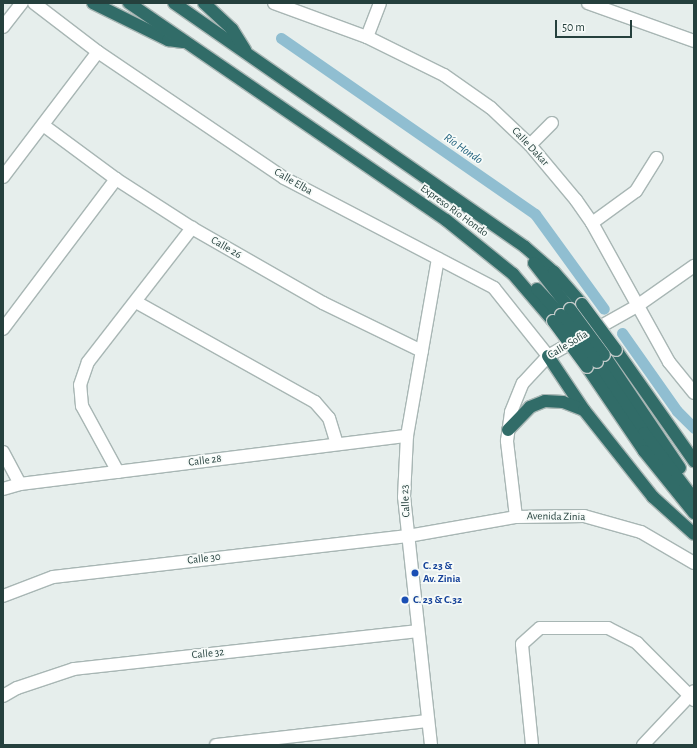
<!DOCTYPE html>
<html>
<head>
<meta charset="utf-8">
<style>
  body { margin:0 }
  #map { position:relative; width:697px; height:748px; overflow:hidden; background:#e6eeec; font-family:"Alegreya Sans",sans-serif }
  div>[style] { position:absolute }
  .canal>* { height:11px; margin:-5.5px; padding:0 5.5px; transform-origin:5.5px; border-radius:5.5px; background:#90bed1 }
  .roads { filter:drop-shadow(1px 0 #a8b6b4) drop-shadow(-1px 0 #a8b6b4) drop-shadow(0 1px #a8b6b4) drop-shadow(0 -1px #a8b6b4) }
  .minor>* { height:12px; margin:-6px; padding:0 6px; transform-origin:6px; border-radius:6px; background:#fff }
  .highway>* { height:12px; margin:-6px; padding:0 6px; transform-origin:6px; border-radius:6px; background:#316c68 }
  .bridges { filter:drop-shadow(1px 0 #c2cac9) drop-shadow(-1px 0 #c2cac9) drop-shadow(0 1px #c2cac9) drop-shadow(0 -1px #c2cac9) }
  .highway-bridge>* { height:12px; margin:-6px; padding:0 6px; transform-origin:6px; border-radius:6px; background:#316c68 }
  .dots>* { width:11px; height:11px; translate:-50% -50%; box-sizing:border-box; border:2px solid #f7fbf9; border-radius:50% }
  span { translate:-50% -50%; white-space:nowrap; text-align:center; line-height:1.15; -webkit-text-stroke:3.5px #f7fbf9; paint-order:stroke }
  .street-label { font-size:11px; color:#25403d }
  .transit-label { font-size:11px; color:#164399; font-weight:700 }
  .left { translate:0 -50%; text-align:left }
  .water-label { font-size:12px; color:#1f607c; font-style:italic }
  .frame { position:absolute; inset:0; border:4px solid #25403d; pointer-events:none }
  .scale { position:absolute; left:555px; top:20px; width:77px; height:18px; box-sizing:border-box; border:2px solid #25403d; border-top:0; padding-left:5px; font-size:12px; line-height:14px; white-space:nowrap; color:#25403d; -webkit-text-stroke:3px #f7fbf9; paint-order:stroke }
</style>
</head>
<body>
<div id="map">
  <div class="canal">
    <i style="left:281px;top:38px;width:309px;rotate:34.7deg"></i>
    <i style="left:535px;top:214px;width:117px;rotate:54deg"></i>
    <i style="left:622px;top:333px;width:95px;rotate:54.8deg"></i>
    <i style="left:677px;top:411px;width:24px;rotate:45deg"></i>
  </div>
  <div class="roads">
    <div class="minor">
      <i style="left:34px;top:3px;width:81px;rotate:37.4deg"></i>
      <i style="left:98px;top:52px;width:225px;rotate:34.1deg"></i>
      <i style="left:284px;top:178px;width:237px;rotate:27.6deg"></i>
      <i style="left:494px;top:288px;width:87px;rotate:51.5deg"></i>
      <i style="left:274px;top:3px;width:99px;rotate:20.1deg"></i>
      <i style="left:367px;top:37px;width:86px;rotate:26.3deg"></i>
      <i style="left:444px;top:75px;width:57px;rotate:35.1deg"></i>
      <i style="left:491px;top:108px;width:54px;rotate:43.5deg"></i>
      <i style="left:530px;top:145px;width:72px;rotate:50.1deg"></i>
      <i style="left:576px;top:200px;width:28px;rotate:55deg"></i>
      <i style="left:592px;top:223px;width:159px;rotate:61deg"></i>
      <i style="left:669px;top:362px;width:40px;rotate:51deg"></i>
      <i style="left:588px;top:3px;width:113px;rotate:19.7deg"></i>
      <i style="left:3px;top:27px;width:31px;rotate:-52deg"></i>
      <i style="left:367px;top:37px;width:36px;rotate:-69deg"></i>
      <i style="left:43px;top:125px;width:91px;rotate:36.5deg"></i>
      <i style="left:116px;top:179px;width:90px;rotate:32.8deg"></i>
      <i style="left:192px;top:228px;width:151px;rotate:29.8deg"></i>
      <i style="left:323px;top:303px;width:110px;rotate:25.9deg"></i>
      <i style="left:530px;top:145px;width:31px;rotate:-45deg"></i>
      <i style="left:3px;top:177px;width:157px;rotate:-52.8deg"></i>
      <i style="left:592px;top:223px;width:54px;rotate:-36deg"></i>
      <i style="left:636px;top:191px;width:39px;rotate:-58deg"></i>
      <i style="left:136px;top:302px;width:205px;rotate:29.2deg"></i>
      <i style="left:315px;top:402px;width:21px;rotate:49deg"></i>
      <i style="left:329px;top:418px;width:27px;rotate:73deg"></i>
      <i style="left:3px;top:329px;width:188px;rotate:-53deg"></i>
      <i style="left:3px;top:452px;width:36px;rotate:62deg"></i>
      <i style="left:118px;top:472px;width:75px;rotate:-118.6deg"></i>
      <i style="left:82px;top:406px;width:21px;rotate:-95deg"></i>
      <i style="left:80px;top:385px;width:24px;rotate:-71deg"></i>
      <i style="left:88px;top:362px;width:170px;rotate:-52.2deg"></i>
      <i style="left:3px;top:489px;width:18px;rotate:-16deg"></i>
      <i style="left:20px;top:484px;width:390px;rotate:-7.1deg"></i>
      <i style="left:516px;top:517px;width:77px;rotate:-96.8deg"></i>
      <i style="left:507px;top:441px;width:29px;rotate:-82deg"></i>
      <i style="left:511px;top:412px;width:31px;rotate:-68deg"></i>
      <i style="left:523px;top:383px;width:37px;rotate:-47deg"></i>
      <i style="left:548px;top:356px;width:102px;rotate:-29.3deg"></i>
      <i style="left:637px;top:306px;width:70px;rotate:-35.1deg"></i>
      <i style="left:3px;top:596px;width:53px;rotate:-20.8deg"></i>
      <i style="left:53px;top:577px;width:357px;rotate:-6.6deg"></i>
      <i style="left:408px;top:536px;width:110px;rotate:-10deg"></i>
      <i style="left:516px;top:517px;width:68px;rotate:-0.8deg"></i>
      <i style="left:584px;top:516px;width:59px;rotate:15.7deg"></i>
      <i style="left:641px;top:532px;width:61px;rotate:30.3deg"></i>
      <i style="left:3px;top:696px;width:16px;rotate:-30deg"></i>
      <i style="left:17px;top:688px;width:60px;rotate:-18.4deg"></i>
      <i style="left:74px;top:669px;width:345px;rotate:-6.3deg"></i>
      <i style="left:216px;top:745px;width:213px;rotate:-6.5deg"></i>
      <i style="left:431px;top:745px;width:249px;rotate:-96.2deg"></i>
      <i style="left:404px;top:497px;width:61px;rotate:-87.2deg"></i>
      <i style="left:407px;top:436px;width:180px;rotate:-80.1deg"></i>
      <i style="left:532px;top:745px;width:101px;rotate:-95.7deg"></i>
      <i style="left:522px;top:644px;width:24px;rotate:-42deg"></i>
      <i style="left:540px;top:628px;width:68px"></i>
      <i style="left:608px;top:628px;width:33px;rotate:27deg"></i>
      <i style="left:637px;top:643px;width:81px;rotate:45deg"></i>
      <i style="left:643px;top:745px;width:74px;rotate:-46.6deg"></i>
    </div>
    <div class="highway">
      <i style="left:93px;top:3px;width:84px;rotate:26.3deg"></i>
      <i style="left:168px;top:40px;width:15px;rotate:8deg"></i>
      <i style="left:129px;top:3px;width:384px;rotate:34.4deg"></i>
      <i style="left:446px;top:220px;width:86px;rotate:38.9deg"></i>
      <i style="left:513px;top:274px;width:62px;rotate:49.6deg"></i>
      <i style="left:174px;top:3px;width:427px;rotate:34.8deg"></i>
      <i style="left:525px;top:247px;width:38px;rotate:41deg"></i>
      <i style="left:554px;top:272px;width:43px;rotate:48.8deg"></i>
      <i style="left:204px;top:3px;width:38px;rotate:43deg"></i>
      <i style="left:232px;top:29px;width:25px;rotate:58deg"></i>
      <i style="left:534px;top:263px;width:58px;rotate:52deg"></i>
      <i style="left:537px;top:289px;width:35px;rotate:47deg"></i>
      <i style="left:616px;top:350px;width:136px;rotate:54.9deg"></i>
      <i style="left:604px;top:355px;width:136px;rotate:56.1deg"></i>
      <i style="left:548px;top:356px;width:65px;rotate:56.3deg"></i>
      <i style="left:597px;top:362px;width:85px;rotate:56.5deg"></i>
      <i style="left:644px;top:433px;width:83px;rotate:52.9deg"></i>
      <i style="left:587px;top:367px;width:102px;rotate:55.8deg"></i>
      <i style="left:644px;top:451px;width:80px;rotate:51.1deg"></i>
      <i style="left:508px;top:430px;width:32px;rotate:-46deg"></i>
      <i style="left:530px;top:407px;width:16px;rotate:-22deg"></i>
      <i style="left:545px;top:401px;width:18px;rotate:3deg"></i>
      <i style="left:563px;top:402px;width:22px;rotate:21deg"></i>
      <i style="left:584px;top:410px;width:111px;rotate:51.6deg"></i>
      <i style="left:653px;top:497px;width:55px;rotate:42.1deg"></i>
    </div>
  </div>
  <div class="bridges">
    <div class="highway-bridge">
      <i style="left:582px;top:304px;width:57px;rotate:53.5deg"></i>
      <i style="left:570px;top:309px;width:57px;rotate:53.5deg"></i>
      <i style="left:561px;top:315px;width:59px;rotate:52.5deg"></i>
      <i style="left:553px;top:321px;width:57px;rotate:53.5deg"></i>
    </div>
  </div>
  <div class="dots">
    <i style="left:415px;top:573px;background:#1a4fb4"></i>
    <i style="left:405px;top:600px;background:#1a4fb4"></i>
  </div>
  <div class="street-label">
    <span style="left:530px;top:147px;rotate:47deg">Calle Dakar</span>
    <span style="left:293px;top:182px;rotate:30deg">Calle Elba</span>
    <span style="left:454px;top:211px;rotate:36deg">Expreso Río Hondo</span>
    <span style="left:226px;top:248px;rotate:30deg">Calle 26</span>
    <span style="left:568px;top:345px;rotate:-31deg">Calle Sofía</span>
    <span style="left:205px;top:461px;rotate:-7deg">Calle 28</span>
    <span style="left:406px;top:501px;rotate:-93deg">Calle 23</span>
    <span style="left:556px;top:517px;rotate:1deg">Avenida Zinia</span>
    <span style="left:204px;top:559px;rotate:-7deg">Calle 30</span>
    <span style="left:208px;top:654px;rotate:-6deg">Calle 32</span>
  </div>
  <div class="transit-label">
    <span class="left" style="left:423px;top:573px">C. 23 &amp;<br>Av. Zinia</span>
    <span class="left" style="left:413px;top:600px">C. 23 &amp; C.32</span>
  </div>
  <div class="water-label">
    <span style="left:463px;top:149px;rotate:35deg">Río Hondo</span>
  </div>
  <div class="frame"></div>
  <div class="scale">50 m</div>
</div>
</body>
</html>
